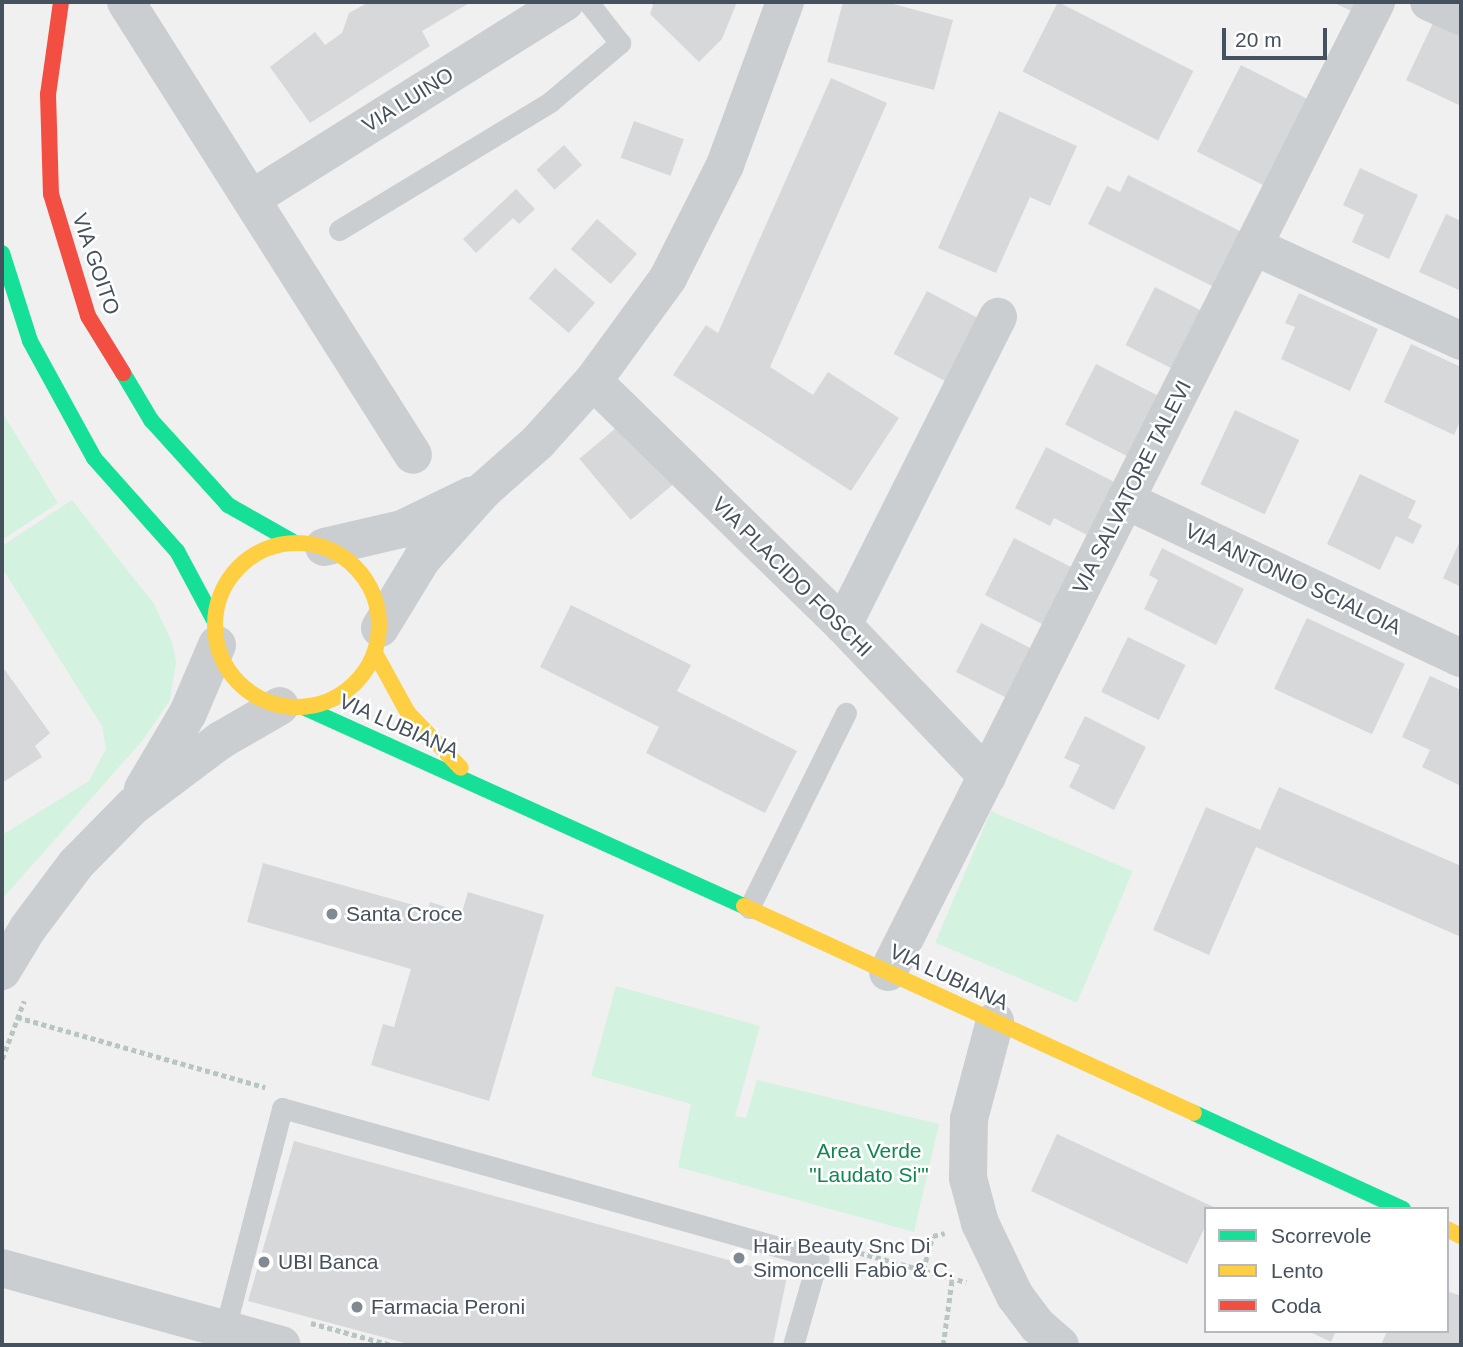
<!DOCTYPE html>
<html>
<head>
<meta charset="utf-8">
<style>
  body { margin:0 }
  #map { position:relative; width:1463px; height:1347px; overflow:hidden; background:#f1f0f0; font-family:Helvetica,sans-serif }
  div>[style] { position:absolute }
  .green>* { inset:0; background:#d3f2e0; transform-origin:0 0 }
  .building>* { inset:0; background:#d7d8da; transform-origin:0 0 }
  .path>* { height:4.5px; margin-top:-2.25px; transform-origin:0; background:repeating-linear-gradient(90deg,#b7c6c1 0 5px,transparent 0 8.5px) }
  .lane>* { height:21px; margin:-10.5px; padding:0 10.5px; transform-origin:10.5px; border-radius:10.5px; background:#cbced1 }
  .street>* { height:38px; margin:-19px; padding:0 19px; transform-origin:19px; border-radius:19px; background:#cbced1 }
  .fast>* { height:16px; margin:-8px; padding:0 8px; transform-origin:8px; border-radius:8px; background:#16e098 }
  .slow>* { height:16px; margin:-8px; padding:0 8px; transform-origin:8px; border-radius:8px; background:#ffcf43 }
  .slow>.ring { margin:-8px; padding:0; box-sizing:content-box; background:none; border:16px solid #ffcf43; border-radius:50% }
  .jam>* { height:16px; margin:-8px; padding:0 8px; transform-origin:8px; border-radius:8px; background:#f24e42 }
  .dots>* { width:19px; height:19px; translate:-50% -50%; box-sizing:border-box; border:4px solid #fff; border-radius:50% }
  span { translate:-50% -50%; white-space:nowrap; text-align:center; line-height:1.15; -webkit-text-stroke:5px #fff; paint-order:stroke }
  .street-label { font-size:21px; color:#45515e }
  .poi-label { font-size:21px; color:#45515e }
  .left { translate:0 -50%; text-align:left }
  .park-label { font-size:21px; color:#0f874f }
  .frame { position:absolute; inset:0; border:4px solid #45515e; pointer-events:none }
  .legend { position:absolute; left:1204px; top:1207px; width:245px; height:126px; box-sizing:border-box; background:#fff; border:2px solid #b5b9bf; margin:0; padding:9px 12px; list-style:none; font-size:21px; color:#45515e }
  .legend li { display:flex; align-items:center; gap:14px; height:35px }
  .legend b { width:35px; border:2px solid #b5b9bf }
  .scale { position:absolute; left:1222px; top:28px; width:105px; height:32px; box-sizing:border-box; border:4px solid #45515e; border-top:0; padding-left:9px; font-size:21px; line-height:24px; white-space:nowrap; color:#45515e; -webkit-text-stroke:5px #fff; paint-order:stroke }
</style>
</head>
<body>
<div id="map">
  <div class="green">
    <i style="clip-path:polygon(2px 412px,58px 503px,2px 540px)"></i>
    <i style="clip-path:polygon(72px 500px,154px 604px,172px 642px,176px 662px,170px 700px,143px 740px,2px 899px,2px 835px,89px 781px,106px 749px,102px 726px,2px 568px,2px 546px)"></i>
    <i style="left:991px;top:811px;width:154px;height:143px;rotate:23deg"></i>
    <i style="clip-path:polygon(616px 986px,760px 1026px,735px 1116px,746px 1118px,757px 1080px,939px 1124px,914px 1232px,678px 1167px,691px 1104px,591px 1076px)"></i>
  </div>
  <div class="building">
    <i style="clip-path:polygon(369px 2px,471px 2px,422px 31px,430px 46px,310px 123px,270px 67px,315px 32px,325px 45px,342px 33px,349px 13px)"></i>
    <i style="clip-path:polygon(650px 2px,737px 2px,722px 39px,699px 62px,650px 14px,653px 5px)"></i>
    <i style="clip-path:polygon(843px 2px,886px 2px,953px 20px,934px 90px,827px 62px)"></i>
    <i style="left:1058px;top:2px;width:152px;height:78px;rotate:27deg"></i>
    <i style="clip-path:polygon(1332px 2px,1361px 2px,1356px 13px)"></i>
    <i style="clip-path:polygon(1433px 23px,1461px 36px,1461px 106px,1406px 80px)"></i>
    <i style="left:1241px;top:65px;width:83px;height:97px;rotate:27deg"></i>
    <i style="clip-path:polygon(831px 78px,887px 103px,770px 367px,813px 395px,828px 372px,899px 418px,851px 491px,673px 375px,706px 325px,718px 333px)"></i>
    <i style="clip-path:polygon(999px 111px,1077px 146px,1050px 206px,1030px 197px,996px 273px,938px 248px)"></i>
    <i style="left:634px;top:121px;width:53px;height:39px;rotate:20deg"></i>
    <i style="left:564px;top:145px;width:27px;height:37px;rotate:48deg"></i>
    <i style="clip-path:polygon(1360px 168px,1418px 195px,1389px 259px,1352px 242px,1364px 215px,1343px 205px)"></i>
    <i style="clip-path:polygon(1128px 175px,1256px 239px,1228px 294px,1088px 224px,1107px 186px,1120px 192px)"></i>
    <i style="clip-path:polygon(516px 189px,535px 209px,519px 224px,513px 218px,476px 253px,463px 239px)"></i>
    <i style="clip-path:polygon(1446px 214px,1461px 221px,1461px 291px,1419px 272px)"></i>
    <i style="left:597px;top:219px;width:53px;height:40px;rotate:41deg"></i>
    <i style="left:555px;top:268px;width:53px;height:40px;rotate:41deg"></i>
    <i style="left:1155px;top:287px;width:67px;height:65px;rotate:27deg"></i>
    <i style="left:927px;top:291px;width:78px;height:71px;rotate:28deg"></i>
    <i style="clip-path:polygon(1299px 293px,1378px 329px,1350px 391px,1281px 359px,1295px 327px,1285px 323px)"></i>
    <i style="clip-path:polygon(1411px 344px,1461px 367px,1461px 419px,1454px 435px,1384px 402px)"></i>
    <i style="left:1096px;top:364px;width:82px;height:68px;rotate:27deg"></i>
    <i style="left:1235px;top:410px;width:71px;height:82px;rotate:25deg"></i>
    <i style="left:623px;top:422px;width:80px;height:57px;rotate:50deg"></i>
    <i style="clip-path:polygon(1046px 447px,1126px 488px,1091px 537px,1054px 518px,1050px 526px,1015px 508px)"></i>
    <i style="clip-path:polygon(1360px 474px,1416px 501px,1408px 518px,1422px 525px,1413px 544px,1396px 536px,1380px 570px,1327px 544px)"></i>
    <i style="left:1014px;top:538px;width:80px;height:64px;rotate:27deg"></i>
    <i style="clip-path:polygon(1461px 539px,1461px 587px,1443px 578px)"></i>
    <i style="clip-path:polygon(1162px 548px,1244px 589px,1216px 645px,1144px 609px,1158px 580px,1149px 575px)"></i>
    <i style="clip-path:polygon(571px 605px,691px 665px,677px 691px,797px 751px,765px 813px,646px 753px,659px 727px,540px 667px)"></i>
    <i style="left:1307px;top:618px;width:108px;height:78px;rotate:25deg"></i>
    <i style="left:981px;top:623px;width:68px;height:55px;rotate:27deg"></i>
    <i style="left:1128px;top:637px;width:64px;height:61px;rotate:26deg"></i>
    <i style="clip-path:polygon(2px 666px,50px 733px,35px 746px,42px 757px,2px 783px)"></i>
    <i style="clip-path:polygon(1430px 676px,1461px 690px,1461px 786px,1422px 767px,1430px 750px,1402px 737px)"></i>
    <i style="clip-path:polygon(1085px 716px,1146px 747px,1114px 810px,1069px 787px,1080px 765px,1064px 758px)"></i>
    <i style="clip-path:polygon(1279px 787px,1461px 866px,1461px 937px,1256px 847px,1209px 955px,1153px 930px,1206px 807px,1260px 830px)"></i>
    <i style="clip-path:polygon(263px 863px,428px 909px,430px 902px,462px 912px,468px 892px,544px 915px,489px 1101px,371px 1065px,383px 1024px,394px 1027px,411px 969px,247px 922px)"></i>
    <i style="clip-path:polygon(1057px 1134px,1218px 1209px,1206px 1209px,1206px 1225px,1187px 1264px,1031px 1191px)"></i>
    <i style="clip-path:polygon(294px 1141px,787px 1276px,773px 1345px,412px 1345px,248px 1301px)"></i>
    <i style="clip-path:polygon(1447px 1291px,1461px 1296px,1461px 1345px,1381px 1345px,1387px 1331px,1447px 1331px)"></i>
    <i style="clip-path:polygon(1308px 1331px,1336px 1331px,1331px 1342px)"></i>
  </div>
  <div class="path">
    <i style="left:17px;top:1017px;width:258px;rotate:15.8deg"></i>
    <i style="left:2px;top:1059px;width:62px;rotate:-69.2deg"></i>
    <i style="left:843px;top:1248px;width:128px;rotate:15.5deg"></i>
    <i style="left:923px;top:1270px;width:35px;rotate:-74deg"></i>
    <i style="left:933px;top:1236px;width:12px;rotate:-14deg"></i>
    <i style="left:311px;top:1323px;width:83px;rotate:15.4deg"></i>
    <i style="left:943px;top:1345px;width:68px;rotate:-82.3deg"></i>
  </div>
  <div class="lane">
    <i style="left:339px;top:230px;width:247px;rotate:-31.2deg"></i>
    <i style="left:550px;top:102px;width:92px;rotate:-40.1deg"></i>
    <i style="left:620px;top:43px;width:52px;rotate:-128deg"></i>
    <i style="left:749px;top:908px;width:218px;rotate:-63.6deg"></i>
    <i style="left:225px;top:1329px;width:228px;rotate:-75.5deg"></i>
    <i style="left:282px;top:1108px;width:557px;rotate:15.63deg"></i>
    <i style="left:818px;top:1258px;width:91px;rotate:106deg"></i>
  </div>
  <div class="street">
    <i style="left:126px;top:2px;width:536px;rotate:57.64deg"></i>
    <i style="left:1429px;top:2px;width:35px;rotate:24deg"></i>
    <i style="left:251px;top:199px;width:371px;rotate:-32.1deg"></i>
    <i style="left:1253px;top:246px;width:229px;rotate:24.5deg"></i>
    <i style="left:593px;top:381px;width:349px;rotate:44.3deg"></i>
    <i style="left:843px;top:625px;width:209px;rotate:46.4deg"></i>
    <i style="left:1125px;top:500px;width:371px;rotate:25.2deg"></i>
    <i style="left:324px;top:547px;width:80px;rotate:-13deg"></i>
    <i style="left:402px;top:529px;width:76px;rotate:-25.9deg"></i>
    <i style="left:843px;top:625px;width:345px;rotate:-63.3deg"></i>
    <i style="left:380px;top:628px;width:81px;rotate:-58.7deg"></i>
    <i style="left:422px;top:559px;width:93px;rotate:-48.1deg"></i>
    <i style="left:484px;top:490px;width:72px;rotate:-41.6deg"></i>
    <i style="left:538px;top:442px;width:82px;rotate:-48deg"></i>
    <i style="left:593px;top:381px;width:127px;rotate:-53.9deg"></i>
    <i style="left:668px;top:278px;width:127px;rotate:-63.2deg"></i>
    <i style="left:725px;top:165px;width:174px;rotate:-69.8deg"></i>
    <i style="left:143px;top:789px;width:88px;rotate:-59.4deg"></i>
    <i style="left:188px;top:713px;width:74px;rotate:-66.9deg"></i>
    <i style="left:2px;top:971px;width:50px;rotate:-58.8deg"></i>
    <i style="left:28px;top:928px;width:80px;rotate:-53.1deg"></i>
    <i style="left:76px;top:864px;width:81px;rotate:-45.5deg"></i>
    <i style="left:133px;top:806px;width:110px;rotate:-36.9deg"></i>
    <i style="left:221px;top:740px;width:68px;rotate:-30deg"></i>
    <i style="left:888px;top:972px;width:1086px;rotate:-63.29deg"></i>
    <i style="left:995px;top:1021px;width:101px;rotate:104.9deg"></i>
    <i style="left:969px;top:1119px;width:59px;rotate:91deg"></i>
    <i style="left:968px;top:1178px;width:47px;rotate:75.1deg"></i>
    <i style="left:980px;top:1223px;width:81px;rotate:64.4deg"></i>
    <i style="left:1015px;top:1296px;width:38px;rotate:53deg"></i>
    <i style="left:1038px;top:1326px;width:29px;rotate:41deg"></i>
    <i style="left:2px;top:1268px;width:290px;rotate:15.4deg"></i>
  </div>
  <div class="fast">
    <i style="left:2px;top:253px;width:92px;rotate:72.3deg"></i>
    <i style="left:30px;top:341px;width:133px;rotate:61.3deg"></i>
    <i style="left:94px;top:458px;width:125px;rotate:48.3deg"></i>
    <i style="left:177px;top:551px;width:78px;rotate:61.8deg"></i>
    <i style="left:123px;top:373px;width:55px;rotate:59.2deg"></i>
    <i style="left:151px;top:420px;width:115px;rotate:47.8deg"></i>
    <i style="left:228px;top:505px;width:75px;rotate:29.6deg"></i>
    <i style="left:303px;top:707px;width:484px;rotate:24.3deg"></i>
    <i style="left:1194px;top:1113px;width:230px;rotate:24.7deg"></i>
  </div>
  <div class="slow">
    <i class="ring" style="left:215px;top:543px;width:148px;height:148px"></i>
    <i style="left:375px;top:653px;width:68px;rotate:61.2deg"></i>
    <i style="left:408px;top:713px;width:76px;rotate:46.1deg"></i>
    <i style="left:744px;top:906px;width:495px;rotate:24.7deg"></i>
    <i style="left:1447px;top:1229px;width:16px;rotate:27deg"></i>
  </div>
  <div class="jam">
    <i style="left:61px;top:2px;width:93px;rotate:98deg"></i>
    <i style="left:48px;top:94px;width:100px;rotate:88.3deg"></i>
    <i style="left:51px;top:194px;width:127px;rotate:73.1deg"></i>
    <i style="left:88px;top:316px;width:67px;rotate:58.4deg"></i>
  </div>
  <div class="dots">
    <i style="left:332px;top:914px;background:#818991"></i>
    <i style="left:739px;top:1258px;background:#818991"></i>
    <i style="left:264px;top:1262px;background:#818991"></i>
    <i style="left:357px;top:1307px;background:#818991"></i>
  </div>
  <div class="street-label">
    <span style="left:408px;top:100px;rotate:-32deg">VIA LUINO</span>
    <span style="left:96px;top:264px;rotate:71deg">VIA GOITO</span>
    <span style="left:1132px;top:487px;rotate:-63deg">VIA SALVATORE TALEVI</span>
    <span style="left:792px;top:577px;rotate:45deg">VIA PLACIDO FOSCHI</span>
    <span style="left:1293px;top:579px;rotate:25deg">VIA ANTONIO SCIALOIA</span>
    <span style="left:399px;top:726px;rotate:24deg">VIA LUBIANA</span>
    <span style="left:949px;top:977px;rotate:25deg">VIA LUBIANA</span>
  </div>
  <div class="poi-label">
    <span class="left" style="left:346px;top:914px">Santa Croce</span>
    <span class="left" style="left:753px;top:1258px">Hair Beauty Snc Di<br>Simoncelli Fabio &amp; C.</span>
    <span class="left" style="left:278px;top:1262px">UBI Banca</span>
    <span class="left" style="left:371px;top:1307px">Farmacia Peroni</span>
  </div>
  <div class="park-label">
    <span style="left:869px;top:1163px">Area Verde<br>"Laudato Si'"</span>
  </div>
  <div class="frame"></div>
  <ul class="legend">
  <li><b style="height:9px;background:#16e098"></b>Scorrevole</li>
  <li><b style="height:9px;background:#ffcf43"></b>Lento</li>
  <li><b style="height:9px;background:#f24e42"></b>Coda</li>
  </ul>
  <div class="scale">20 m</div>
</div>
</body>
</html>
